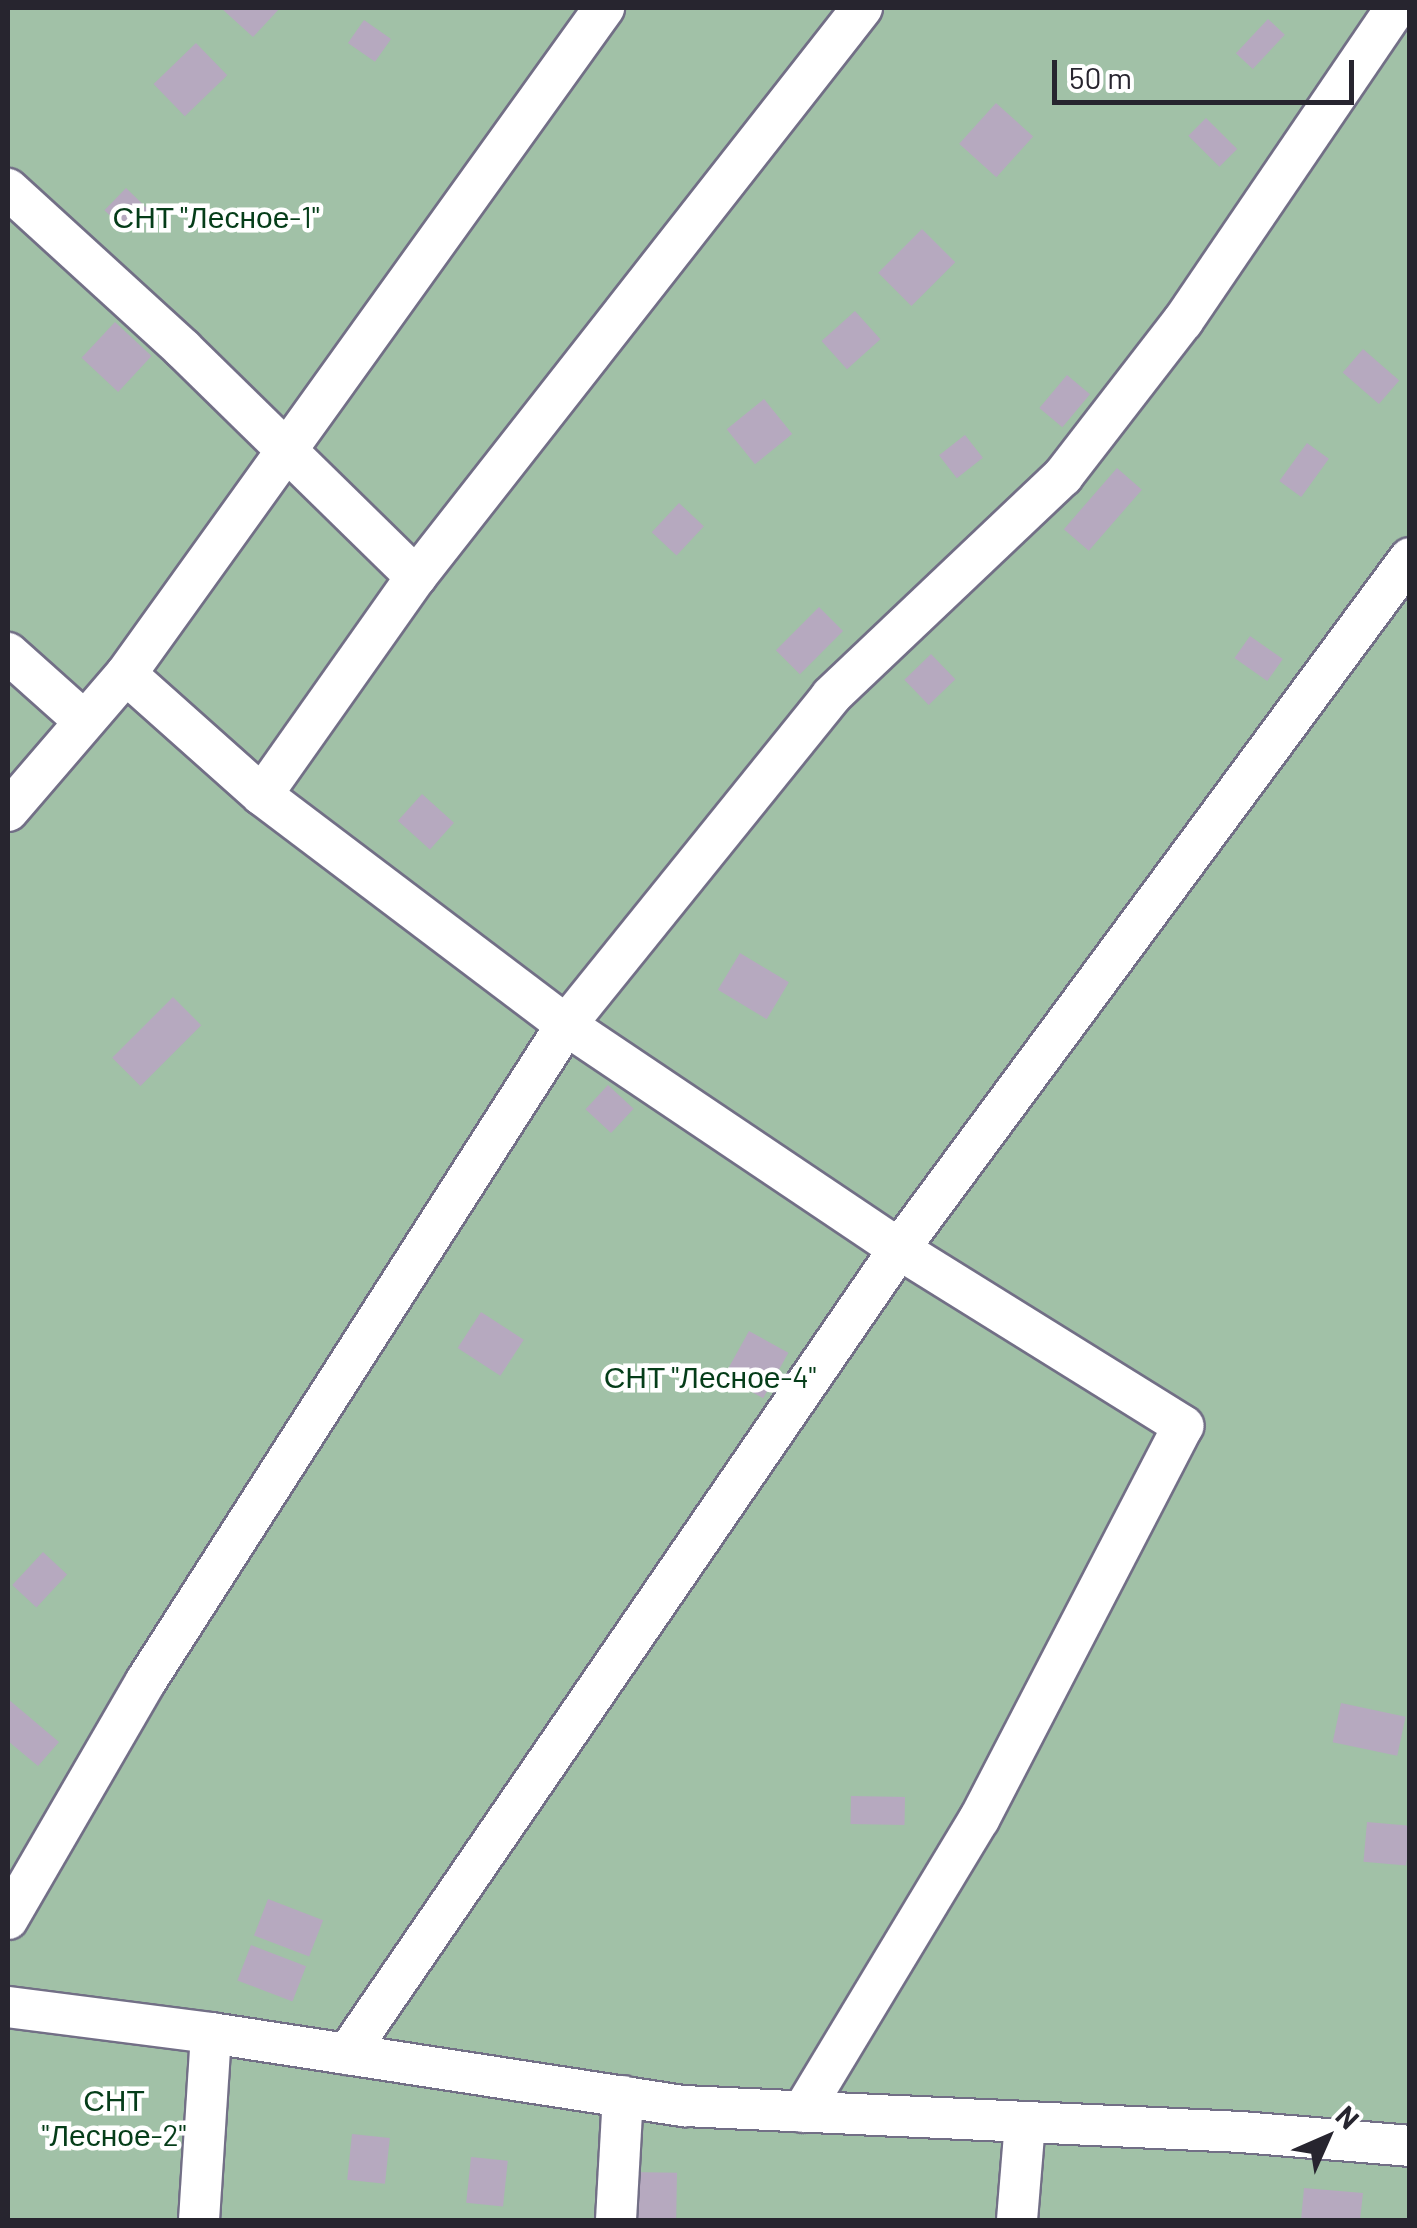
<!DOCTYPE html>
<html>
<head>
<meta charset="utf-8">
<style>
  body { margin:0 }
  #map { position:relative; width:1417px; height:2228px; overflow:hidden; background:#e3e0fa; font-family:Barlow,sans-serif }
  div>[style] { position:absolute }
  .green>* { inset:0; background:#a1c1a7; transform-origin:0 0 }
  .building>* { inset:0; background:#b6a9bf; transform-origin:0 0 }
  .roads { filter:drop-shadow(2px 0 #726f86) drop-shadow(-2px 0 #726f86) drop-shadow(0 2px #726f86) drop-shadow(0 -2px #726f86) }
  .minor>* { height:40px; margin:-20px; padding:0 20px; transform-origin:20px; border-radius:20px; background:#fff }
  span { translate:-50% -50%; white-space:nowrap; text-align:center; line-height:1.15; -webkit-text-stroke:9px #fff; paint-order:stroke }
  .park-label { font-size:30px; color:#053d19 }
  .frame { position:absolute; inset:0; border:10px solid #27252f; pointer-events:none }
  .north { position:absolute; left:1277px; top:2088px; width:100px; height:100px; -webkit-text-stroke:8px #fff; paint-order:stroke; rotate:45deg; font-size:28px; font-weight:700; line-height:40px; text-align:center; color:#27252f }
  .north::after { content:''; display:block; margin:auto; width:35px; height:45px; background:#27252f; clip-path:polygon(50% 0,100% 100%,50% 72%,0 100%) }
  .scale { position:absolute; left:1052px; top:60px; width:302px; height:45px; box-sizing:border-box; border:5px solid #27252f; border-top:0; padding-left:12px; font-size:30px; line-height:35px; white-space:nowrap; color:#27252f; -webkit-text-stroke:8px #fff; paint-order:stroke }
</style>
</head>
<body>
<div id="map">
  <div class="green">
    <i style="left:8px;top:8px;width:1401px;height:2212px"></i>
  </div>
  <div class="building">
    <i style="clip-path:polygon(221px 8px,280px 8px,253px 37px)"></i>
    <i style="left:1268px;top:19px;width:23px;height:47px;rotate:43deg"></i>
    <i style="left:364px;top:20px;width:33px;height:28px;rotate:35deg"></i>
    <i style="left:196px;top:43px;width:45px;height:59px;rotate:46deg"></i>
    <i style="left:996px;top:103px;width:50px;height:55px;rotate:42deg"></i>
    <i style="left:1206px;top:118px;width:44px;height:25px;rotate:45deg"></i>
    <i style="left:126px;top:188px;width:32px;height:31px;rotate:44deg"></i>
    <i style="left:922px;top:229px;width:47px;height:62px;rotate:45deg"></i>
    <i style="left:855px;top:311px;width:38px;height:45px;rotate:48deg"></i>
    <i style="left:115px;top:322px;width:50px;height:49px;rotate:43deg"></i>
    <i style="left:1363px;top:349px;width:48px;height:31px;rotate:41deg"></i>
    <i style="left:1067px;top:375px;width:30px;height:43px;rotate:40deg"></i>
    <i style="left:764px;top:399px;width:45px;height:48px;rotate:51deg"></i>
    <i style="left:965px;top:435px;width:29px;height:33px;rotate:52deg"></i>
    <i style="left:1307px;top:443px;width:27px;height:47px;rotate:36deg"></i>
    <i style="left:1117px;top:468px;width:33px;height:81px;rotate:41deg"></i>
    <i style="left:679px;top:503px;width:34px;height:40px;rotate:43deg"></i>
    <i style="left:819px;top:607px;width:34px;height:61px;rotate:45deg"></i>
    <i style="left:1250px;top:636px;width:40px;height:27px;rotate:35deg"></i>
    <i style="left:931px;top:654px;width:35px;height:37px;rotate:46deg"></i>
    <i style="left:422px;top:794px;width:43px;height:36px;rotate:42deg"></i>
    <i style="left:740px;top:953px;width:57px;height:43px;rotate:31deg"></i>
    <i style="left:173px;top:997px;width:40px;height:86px;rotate:45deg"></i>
    <i style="left:608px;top:1085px;width:35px;height:33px;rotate:43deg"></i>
    <i style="left:481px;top:1312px;width:51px;height:43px;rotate:33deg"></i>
    <i style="left:749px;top:1331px;width:45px;height:52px;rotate:29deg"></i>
    <i style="left:43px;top:1552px;width:33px;height:45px;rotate:43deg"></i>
    <i style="clip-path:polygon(8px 1699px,59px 1742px,38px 1766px,8px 1741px)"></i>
    <i style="left:1341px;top:1703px;width:66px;height:40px;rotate:12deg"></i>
    <i style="left:851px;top:1796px;width:54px;height:28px;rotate:1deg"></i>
    <i style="left:1367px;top:1822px;width:43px;height:40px;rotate:5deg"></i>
    <i style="left:268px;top:1899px;width:59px;height:39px;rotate:21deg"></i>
    <i style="left:251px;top:1945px;width:59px;height:38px;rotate:21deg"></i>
    <i style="left:352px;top:2134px;width:38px;height:46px;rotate:6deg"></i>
    <i style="left:471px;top:2157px;width:37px;height:46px;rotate:6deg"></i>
    <i style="left:628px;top:2172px;width:49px;height:48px;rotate:1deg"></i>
    <i style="clip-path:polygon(1304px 2188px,1363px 2193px,1360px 2220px,1301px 2220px)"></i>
  </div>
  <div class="roads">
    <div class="minor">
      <i style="left:8px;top:189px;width:237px;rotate:42.4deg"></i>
      <i style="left:183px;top:349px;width:326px;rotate:44.4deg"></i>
      <i style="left:8px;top:653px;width:101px;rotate:41.8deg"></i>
      <i style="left:126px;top:674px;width:182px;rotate:41.7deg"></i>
      <i style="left:262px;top:795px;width:381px;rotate:37.1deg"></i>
      <i style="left:566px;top:1025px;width:401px;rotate:33.9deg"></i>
      <i style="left:899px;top:1249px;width:335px;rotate:31.9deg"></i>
      <i style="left:1183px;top:1426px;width:443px;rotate:117.4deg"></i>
      <i style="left:979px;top:1819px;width:342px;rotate:121.1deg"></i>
      <i style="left:262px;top:795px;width:267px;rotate:-54.8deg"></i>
      <i style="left:416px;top:577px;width:723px;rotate:-51.91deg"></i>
      <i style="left:8px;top:811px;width:181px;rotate:-49.3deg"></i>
      <i style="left:126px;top:674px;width:820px;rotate:-54.33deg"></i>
      <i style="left:8px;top:1919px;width:275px;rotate:-59.9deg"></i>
      <i style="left:146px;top:1681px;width:779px;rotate:-57.37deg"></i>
      <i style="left:566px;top:1025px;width:422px;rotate:-51.1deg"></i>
      <i style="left:831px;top:696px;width:320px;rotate:-43.5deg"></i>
      <i style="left:1063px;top:476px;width:196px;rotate:-52.3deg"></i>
      <i style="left:1183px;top:321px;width:379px;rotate:-55.8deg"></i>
      <i style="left:8px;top:2007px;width:205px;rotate:7.3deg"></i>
      <i style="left:211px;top:2033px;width:479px;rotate:8.8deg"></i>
      <i style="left:684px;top:2106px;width:558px;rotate:2.67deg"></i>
      <i style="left:1241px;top:2132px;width:170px;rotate:4.7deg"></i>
      <i style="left:347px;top:2054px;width:976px;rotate:-55.56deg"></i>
      <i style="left:899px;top:1249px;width:859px;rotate:-53.52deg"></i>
      <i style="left:199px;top:2220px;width:187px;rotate:-86.3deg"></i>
      <i style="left:616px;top:2220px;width:124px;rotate:-86.8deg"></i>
      <i style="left:1017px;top:2220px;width:98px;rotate:-85.3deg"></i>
    </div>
  </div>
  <div class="park-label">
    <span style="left:216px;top:216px">СНТ "Лесное-1"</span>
    <span style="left:710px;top:1376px">СНТ "Лесное-4"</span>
    <span style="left:114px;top:2116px">СНТ<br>"Лесное-2"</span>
  </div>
  <div class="frame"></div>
  <div class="north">N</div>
  <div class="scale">50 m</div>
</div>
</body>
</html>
